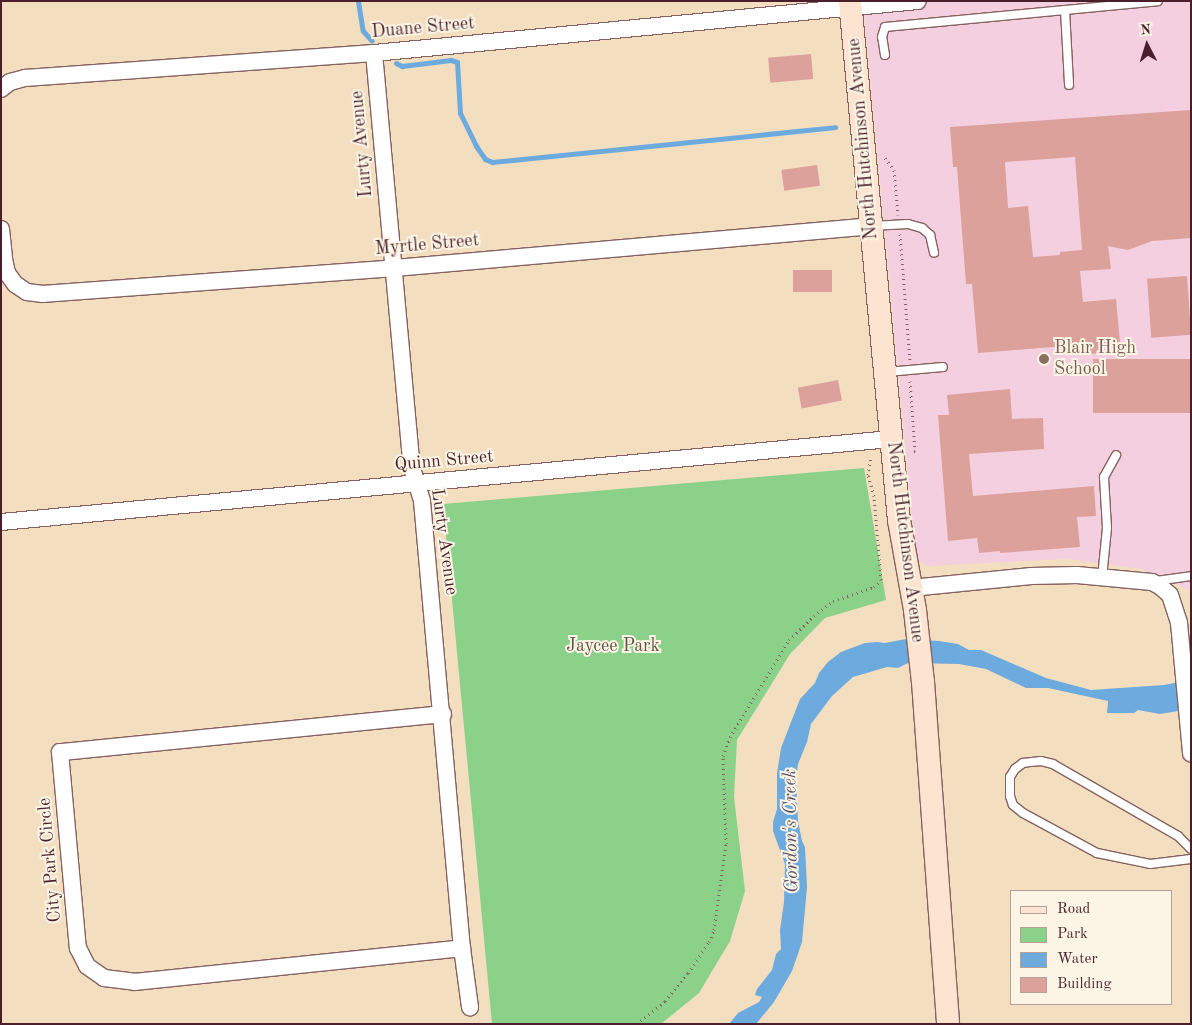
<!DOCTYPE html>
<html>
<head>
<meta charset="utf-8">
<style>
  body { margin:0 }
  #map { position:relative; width:1192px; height:1025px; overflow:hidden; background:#f3dec0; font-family:"Old Standard TT",serif }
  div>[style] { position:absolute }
  .built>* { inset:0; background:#f3cfe0 }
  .green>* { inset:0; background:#8cd18a }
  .water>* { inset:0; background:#6dabdf }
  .stream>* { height:5px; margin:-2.5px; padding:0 2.5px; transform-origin:2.5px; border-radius:2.5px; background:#6dabdf }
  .building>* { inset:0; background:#dda19b; transform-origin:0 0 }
  .path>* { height:3px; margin-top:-1.5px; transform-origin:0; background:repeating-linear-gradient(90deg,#85625f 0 1px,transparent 0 5px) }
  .roads { filter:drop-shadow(1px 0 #85625f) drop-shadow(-1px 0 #85625f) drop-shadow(0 1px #85625f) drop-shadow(0 -1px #85625f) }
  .lane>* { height:8px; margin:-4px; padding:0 4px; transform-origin:4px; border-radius:4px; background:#fff }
  .street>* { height:16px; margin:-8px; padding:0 8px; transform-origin:8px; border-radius:8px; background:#fff }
  .secondary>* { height:22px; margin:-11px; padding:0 11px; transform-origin:11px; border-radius:11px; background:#fde4d1 }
  .dots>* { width:14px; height:14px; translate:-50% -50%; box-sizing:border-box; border:2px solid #fcf5e5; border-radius:50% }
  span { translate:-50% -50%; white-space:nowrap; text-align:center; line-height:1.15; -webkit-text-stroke:4px #fcf5e5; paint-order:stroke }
  .street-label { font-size:18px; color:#4a1f2b }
  .education-label { font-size:18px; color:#785e54 }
  .left { translate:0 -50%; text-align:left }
  .park-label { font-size:18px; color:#5e5448 }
  .water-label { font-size:19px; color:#56506a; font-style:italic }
  .frame { position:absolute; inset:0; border:2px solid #4a1f2b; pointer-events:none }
  .legend { position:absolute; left:1010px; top:890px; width:162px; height:115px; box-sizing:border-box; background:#fcf5e5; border:1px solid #b59f9b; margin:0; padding:6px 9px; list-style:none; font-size:15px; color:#4a1f2b }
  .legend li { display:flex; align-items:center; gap:10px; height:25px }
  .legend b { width:25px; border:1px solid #b59f9b }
  .north { position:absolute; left:1122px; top:20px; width:50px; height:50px; -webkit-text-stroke:4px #fcf5e5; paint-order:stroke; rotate:355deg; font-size:14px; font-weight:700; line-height:20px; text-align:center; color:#4a1f2b }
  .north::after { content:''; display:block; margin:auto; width:18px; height:22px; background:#4a1f2b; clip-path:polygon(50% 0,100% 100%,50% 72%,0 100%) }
</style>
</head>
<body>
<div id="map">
  <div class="built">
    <i style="clip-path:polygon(863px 1px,1191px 1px,1191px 591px,1141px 569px,1067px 559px,927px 566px,916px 558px)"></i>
  </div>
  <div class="green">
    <i style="clip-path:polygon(864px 468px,886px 600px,825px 618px,790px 654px,737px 740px,734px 797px,745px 891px,730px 941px,699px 993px,661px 1024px,492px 1024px,443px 504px)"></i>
  </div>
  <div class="water">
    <i style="clip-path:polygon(906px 639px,939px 641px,958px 644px,969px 650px,981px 650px,1046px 678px,1091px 690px,1164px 685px,1191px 680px,1191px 709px,1160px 714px,1138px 710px,1134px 713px,1107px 713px,1108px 701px,1048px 688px,1026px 688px,986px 669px,959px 664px,908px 663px,898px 668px,887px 667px,853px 677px,832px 696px,811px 724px,807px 742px,798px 764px,796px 779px,798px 821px,802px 841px,805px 847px,807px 887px,802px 942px,792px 971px,774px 1002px,756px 1024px,729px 1024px,738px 1013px,759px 1002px,762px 997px,755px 995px,757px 989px,772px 970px,776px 954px,781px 949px,780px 930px,784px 902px,785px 864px,773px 831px,773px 822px,777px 809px,777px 773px,781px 748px,800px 699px,815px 683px,819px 673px,828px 662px,841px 652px,865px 643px,877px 642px,885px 643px)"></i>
  </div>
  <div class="stream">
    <i style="left:358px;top:1px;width:30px;rotate:81deg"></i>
    <i style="left:363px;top:31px;width:13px;rotate:48deg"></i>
    <i style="left:396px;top:63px;width:7px;rotate:27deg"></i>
    <i style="left:402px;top:66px;width:49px;rotate:-7deg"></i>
    <i style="left:451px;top:60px;width:6px;rotate:18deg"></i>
    <i style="left:457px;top:62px;width:51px;rotate:86.6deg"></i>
    <i style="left:460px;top:113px;width:37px;rotate:64deg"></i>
    <i style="left:476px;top:146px;width:16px;rotate:55deg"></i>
    <i style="left:485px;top:159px;width:8px;rotate:23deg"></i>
    <i style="left:492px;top:162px;width:345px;rotate:-5.8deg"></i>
  </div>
  <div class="building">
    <i style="left:811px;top:54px;width:25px;height:43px;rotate:85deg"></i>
    <i style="clip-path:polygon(evenodd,1191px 110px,1191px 238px,1152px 241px,1128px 250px,1108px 246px,1111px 269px,1080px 271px,1083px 302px,1116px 299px,1120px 342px,1100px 344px,1101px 353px,1078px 355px,1078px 345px,978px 353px,972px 284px,966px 284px,957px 167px,953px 167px,950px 127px,1191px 110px,1075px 157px,1082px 250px,1060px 252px,1060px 255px,1033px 257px,1028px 206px,1008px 208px,1005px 162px,1075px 157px)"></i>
    <i style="left:817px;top:165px;width:21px;height:36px;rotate:82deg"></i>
    <i style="left:832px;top:270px;width:22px;height:39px;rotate:90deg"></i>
    <i style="left:1187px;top:276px;width:59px;height:40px;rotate:86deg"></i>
    <i style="left:1191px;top:359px;width:54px;height:98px;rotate:90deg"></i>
    <i style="left:838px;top:380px;width:21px;height:41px;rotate:79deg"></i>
    <i style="clip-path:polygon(1010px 389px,1012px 419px,1043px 418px,1044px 449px,969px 454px,973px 496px,1094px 486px,1096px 516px,1077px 517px,1080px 547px,1000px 553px,1000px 551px,979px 553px,977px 538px,948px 541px,938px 415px,949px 415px,947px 395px)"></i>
  </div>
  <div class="path">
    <i style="left:885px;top:158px;width:15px;rotate:53deg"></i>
    <i style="left:894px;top:170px;width:45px;rotate:84.9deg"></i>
    <i style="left:900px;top:234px;width:126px;rotate:85.5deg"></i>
    <i style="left:910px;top:381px;width:70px;rotate:85.9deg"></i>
    <i style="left:915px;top:451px;width:4px;rotate:166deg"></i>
    <i style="left:637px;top:1024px;width:36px;rotate:-39deg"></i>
    <i style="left:665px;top:1001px;width:36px;rotate:-51deg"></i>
    <i style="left:688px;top:973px;width:37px;rotate:-56deg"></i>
    <i style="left:709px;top:942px;width:13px;rotate:-67deg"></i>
    <i style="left:714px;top:930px;width:87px;rotate:-82.1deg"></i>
    <i style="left:726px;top:844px;width:88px;rotate:-92deg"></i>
    <i style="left:723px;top:756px;width:20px;rotate:-70deg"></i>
    <i style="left:730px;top:737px;width:114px;rotate:-58.7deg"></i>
    <i style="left:789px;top:640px;width:35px;rotate:-44deg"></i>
    <i style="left:814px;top:616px;width:24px;rotate:-38deg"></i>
    <i style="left:833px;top:601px;width:43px;rotate:-18.9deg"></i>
    <i style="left:874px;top:587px;width:10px;rotate:-45deg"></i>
    <i style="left:881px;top:580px;width:84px;rotate:-94.8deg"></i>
    <i style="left:874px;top:496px;width:22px;rotate:-106deg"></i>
    <i style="left:868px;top:475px;width:19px;rotate:-81deg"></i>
  </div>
  <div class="roads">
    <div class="lane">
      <i style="left:1065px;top:10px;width:75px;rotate:86.9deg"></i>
      <i style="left:885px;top:55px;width:18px;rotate:-99deg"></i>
      <i style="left:882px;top:37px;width:10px;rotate:-73deg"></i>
      <i style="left:885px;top:27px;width:274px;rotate:-5.4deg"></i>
      <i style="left:872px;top:226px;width:36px;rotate:-3deg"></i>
      <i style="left:908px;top:224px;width:15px;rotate:16deg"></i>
      <i style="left:922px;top:228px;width:11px;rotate:41deg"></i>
      <i style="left:930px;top:235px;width:18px;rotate:77deg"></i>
      <i style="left:887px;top:372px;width:56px;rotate:-5.1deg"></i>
      <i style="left:1102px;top:578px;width:50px;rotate:-84.3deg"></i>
      <i style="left:1107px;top:528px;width:51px;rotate:-93.4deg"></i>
      <i style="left:1104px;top:477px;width:25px;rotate:-61deg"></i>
      <i style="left:1156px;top:581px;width:35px;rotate:-8deg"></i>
      <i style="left:1191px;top:849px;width:18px;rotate:-135deg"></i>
      <i style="left:1178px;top:836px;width:144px;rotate:-150.1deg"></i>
      <i style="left:1053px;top:764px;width:12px;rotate:-166deg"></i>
      <i style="left:1041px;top:761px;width:18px;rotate:174deg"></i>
      <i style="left:1023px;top:763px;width:10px;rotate:143deg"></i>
      <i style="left:1015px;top:769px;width:9px;rotate:122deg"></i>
      <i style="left:1010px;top:777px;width:19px;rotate:90deg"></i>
      <i style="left:1010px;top:796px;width:9px;rotate:72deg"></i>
      <i style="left:1013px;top:805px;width:13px;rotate:39deg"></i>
      <i style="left:1023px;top:813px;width:84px;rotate:28.4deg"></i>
      <i style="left:1097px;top:853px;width:54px;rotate:11.7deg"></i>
      <i style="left:1150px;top:864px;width:41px;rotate:-7deg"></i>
    </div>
    <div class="street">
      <i style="left:374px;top:53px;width:417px;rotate:84.8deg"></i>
      <i style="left:412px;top:468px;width:34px;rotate:73deg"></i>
      <i style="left:422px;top:501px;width:449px;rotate:84.9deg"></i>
      <i style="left:462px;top:948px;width:60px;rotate:82.3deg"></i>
      <i style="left:1px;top:89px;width:11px;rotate:-38deg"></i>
      <i style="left:10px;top:82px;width:16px;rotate:-15deg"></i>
      <i style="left:25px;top:78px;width:350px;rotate:-4.1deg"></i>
      <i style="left:374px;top:53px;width:546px;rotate:-5.46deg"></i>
      <i style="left:1px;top:229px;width:30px;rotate:84deg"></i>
      <i style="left:4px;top:259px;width:14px;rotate:78deg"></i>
      <i style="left:7px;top:273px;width:14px;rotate:54deg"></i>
      <i style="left:15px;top:284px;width:14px;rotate:34deg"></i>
      <i style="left:27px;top:292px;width:16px;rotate:7deg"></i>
      <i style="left:43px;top:294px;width:352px;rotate:-4.2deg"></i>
      <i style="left:394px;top:268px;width:479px;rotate:-5deg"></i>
      <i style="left:1px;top:522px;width:894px;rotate:-5.33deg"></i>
      <i style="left:911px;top:588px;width:121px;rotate:-5.7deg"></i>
      <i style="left:1031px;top:576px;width:46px;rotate:-1.2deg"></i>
      <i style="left:1077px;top:575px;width:75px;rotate:5.3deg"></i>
      <i style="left:1152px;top:582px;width:10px;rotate:29deg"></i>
      <i style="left:1161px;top:587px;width:12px;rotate:42deg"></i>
      <i style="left:1170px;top:595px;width:29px;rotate:72deg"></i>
      <i style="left:1179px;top:623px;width:131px;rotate:84.7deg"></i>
      <i style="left:443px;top:714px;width:385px;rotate:174.3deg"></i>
      <i style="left:60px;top:752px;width:197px;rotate:84.8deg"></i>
      <i style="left:78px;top:948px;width:20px;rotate:63deg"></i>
      <i style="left:87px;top:966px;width:21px;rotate:35deg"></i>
      <i style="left:104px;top:978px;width:31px;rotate:7deg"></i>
      <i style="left:135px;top:982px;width:329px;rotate:-5.9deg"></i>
    </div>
    <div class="secondary">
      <i style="left:850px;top:1px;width:521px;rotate:84.61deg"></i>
      <i style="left:899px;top:520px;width:91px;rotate:79.9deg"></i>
      <i style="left:915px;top:610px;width:72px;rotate:83.7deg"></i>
      <i style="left:923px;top:682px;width:343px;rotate:85.8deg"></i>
    </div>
  </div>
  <div class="dots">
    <i style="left:1044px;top:359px;background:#8d6e63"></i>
  </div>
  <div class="street-label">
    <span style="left:423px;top:28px;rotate:-5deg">Duane Street</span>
    <span style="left:863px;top:139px;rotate:-95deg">North Hutchinson Avenue</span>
    <span style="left:362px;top:144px;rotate:-95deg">Lurty Avenue</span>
    <span style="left:427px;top:245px;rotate:-5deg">Myrtle Street</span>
    <span style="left:444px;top:461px;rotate:-5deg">Quinn Street</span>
    <span style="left:444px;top:542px;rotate:82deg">Lurty Avenue</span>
    <span style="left:905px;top:542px;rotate:83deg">North Hutchinson Avenue</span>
    <span style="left:50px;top:860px;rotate:-95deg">City Park Circle</span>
  </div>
  <div class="education-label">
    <span class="left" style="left:1054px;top:359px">Blair High<br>School</span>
  </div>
  <div class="park-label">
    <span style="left:613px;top:646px">Jaycee Park</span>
  </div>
  <div class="water-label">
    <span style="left:792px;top:831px;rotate:-91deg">Gordon's Creek</span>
  </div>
  <div class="frame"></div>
  <ul class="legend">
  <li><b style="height:6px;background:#fde4d1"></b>Road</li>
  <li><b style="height:14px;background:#8cd18a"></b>Park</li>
  <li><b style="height:14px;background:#6dabdf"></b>Water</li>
  <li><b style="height:14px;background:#dda19b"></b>Building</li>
  </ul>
  <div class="north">N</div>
</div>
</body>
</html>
